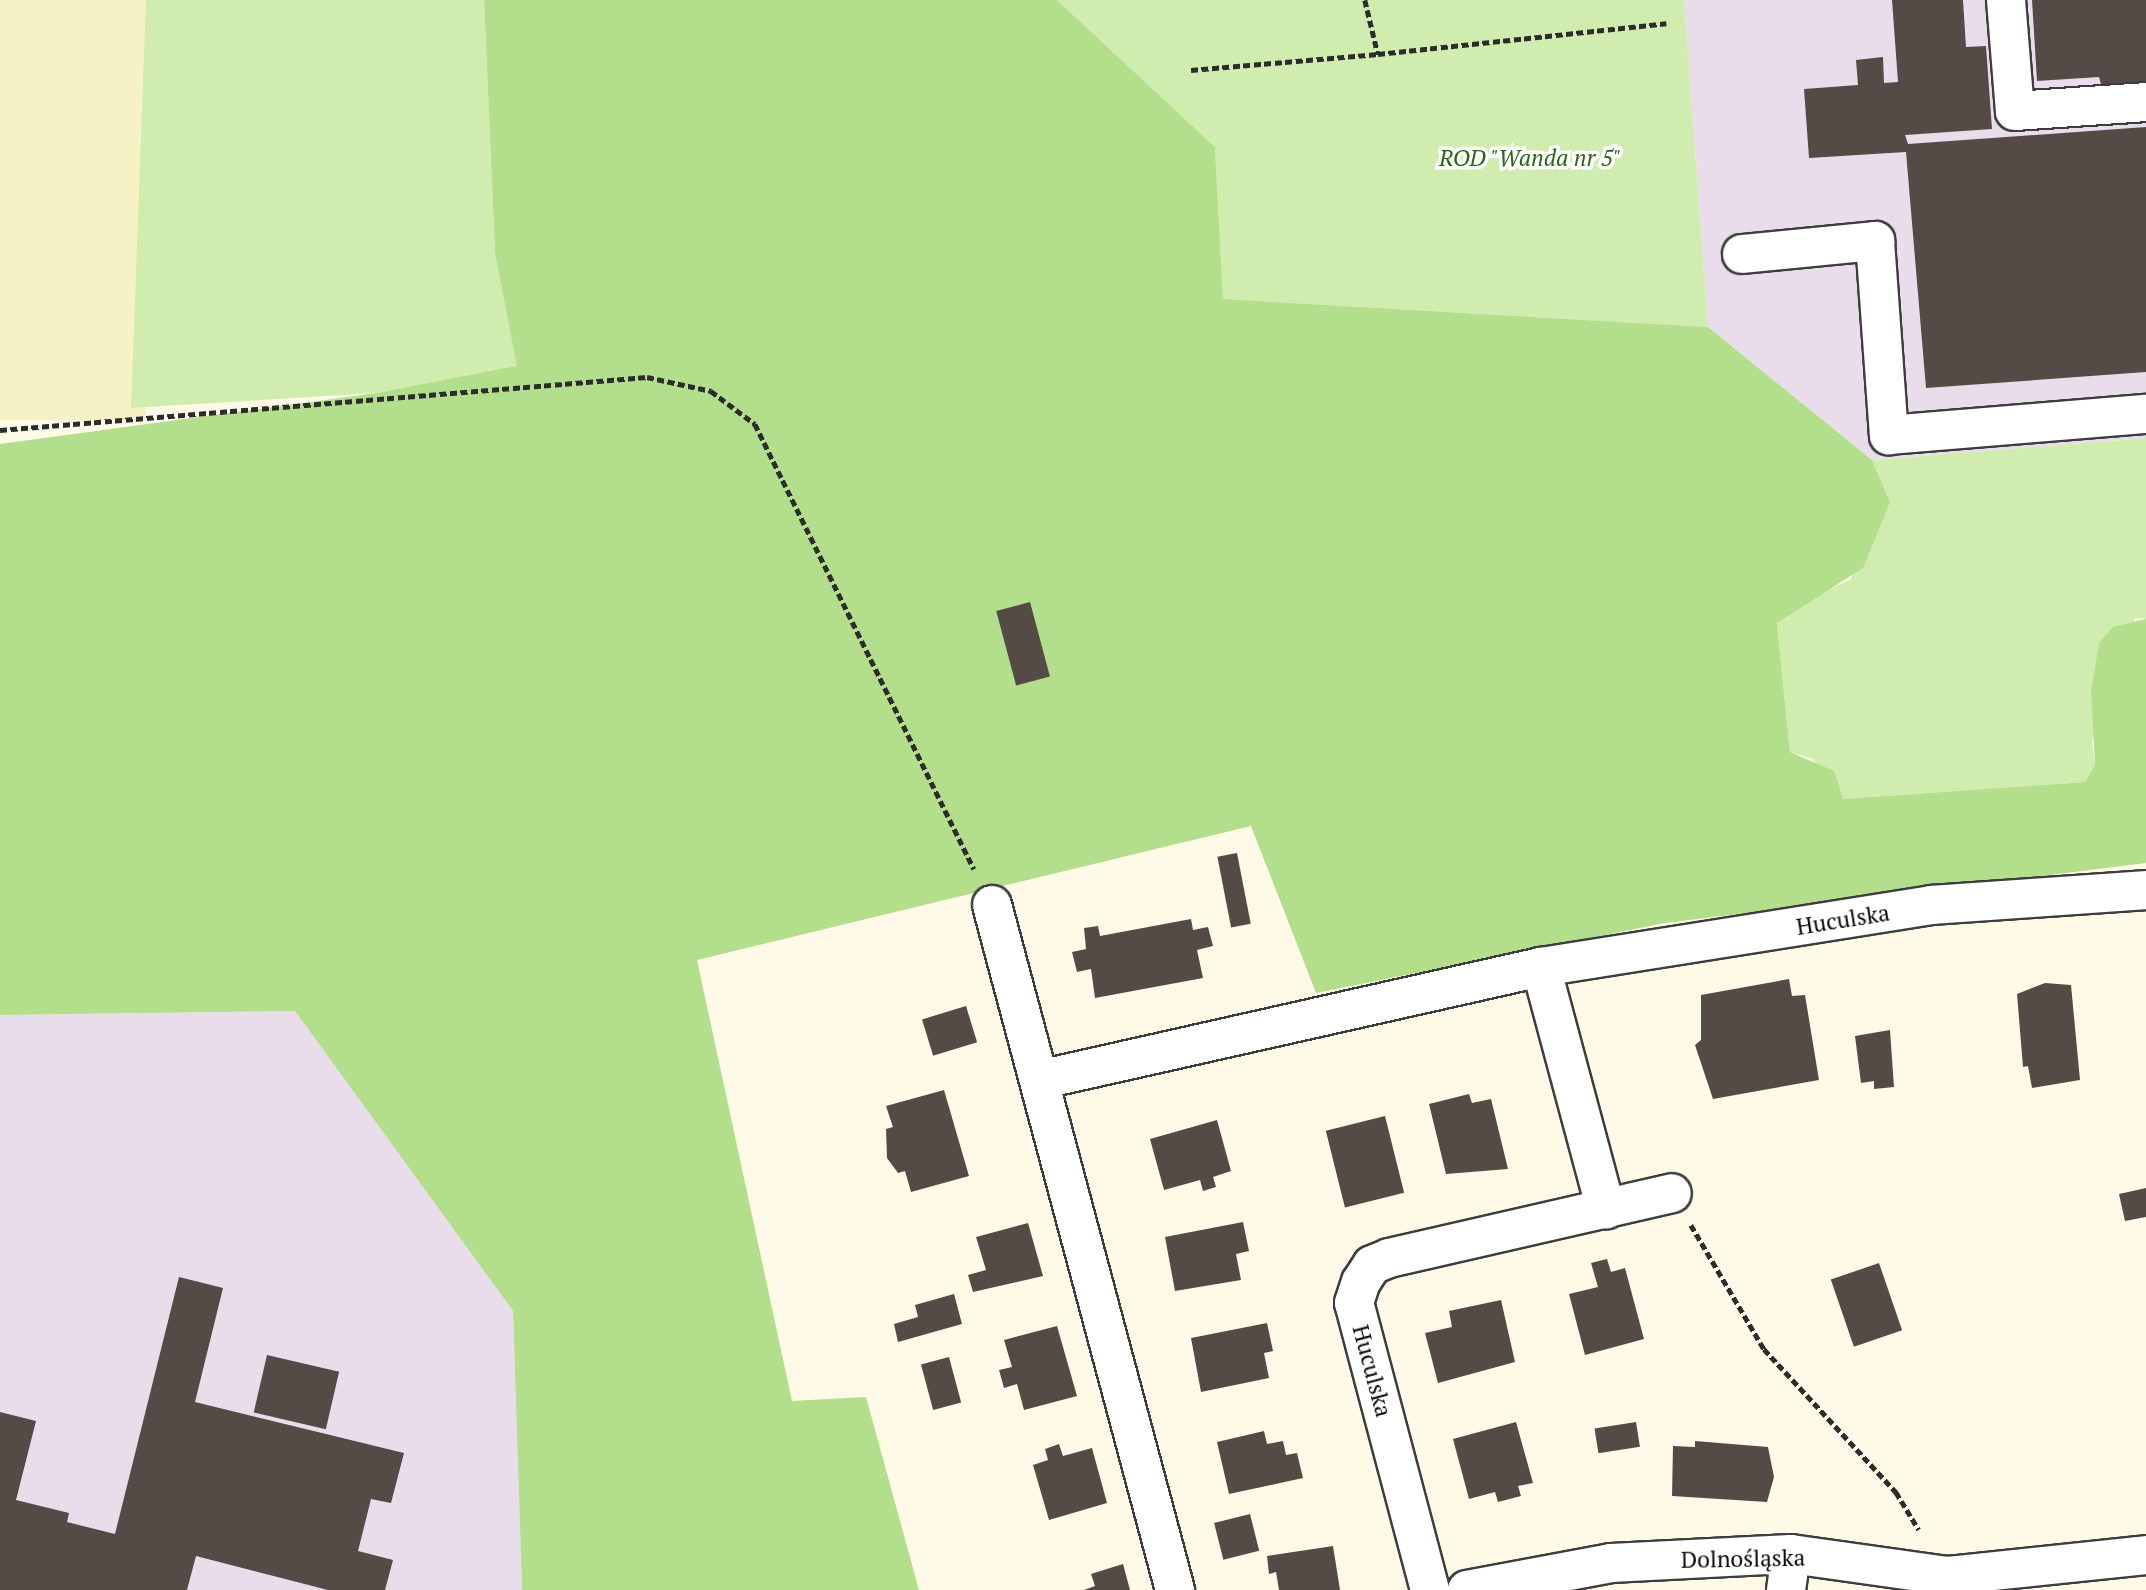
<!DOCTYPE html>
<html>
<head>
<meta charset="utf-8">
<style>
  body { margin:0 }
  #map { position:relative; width:2146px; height:1590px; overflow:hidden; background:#fffae8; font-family:"PT Serif",serif }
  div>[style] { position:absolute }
  .industrial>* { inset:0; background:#e9ddeb }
  .farmland>* { inset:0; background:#f7f2c5; transform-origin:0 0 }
  .green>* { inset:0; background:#d0ecae }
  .forest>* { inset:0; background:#b3de8c }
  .building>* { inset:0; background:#544b46; transform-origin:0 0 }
  .path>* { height:4.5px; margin-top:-2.25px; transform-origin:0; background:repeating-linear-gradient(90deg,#2c2c2c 0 7px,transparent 0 10.5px) }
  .roads { filter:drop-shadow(2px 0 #3d3d3d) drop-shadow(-2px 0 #3d3d3d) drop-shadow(0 2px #3d3d3d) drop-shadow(0 -2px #3d3d3d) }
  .minor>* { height:38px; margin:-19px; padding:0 19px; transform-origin:19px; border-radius:19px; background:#fff }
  span { translate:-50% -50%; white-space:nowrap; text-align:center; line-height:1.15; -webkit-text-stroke:7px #fff; paint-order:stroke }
  .park-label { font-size:23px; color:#296616; font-style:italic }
  .street-label { font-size:23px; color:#0a0a0a }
</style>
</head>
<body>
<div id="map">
  <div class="industrial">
    <i style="clip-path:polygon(1684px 0,2146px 0,2146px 438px,1872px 460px,1708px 327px)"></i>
    <i style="clip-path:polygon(295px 1011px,513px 1311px,522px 1590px,0 1590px,0 1015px)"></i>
  </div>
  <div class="farmland">
    <i style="left:0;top:0;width:146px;height:420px"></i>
  </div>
  <div class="green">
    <i style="clip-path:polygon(146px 0,484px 0,495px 253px,518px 367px,377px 393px,131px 408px)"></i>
    <i style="clip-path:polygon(1057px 0,1684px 0,1708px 327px,1223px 299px,1215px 147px)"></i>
    <i style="clip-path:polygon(2146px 438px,2146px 619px,2135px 618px,2092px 741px,2095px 764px,2085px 782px,1843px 799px,1813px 759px,1790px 752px,1777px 623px,1809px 598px,1850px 580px,1890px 502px,1872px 460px)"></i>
  </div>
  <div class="forest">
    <i style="clip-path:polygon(484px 0,1057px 0,1215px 147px,1223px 299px,1708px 327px,1872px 460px,1890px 502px,1863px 568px,1777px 623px,1790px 752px,1834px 771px,1843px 799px,2085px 782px,2095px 764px,2091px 692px,2099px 643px,2113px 627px,2146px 619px,2146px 863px,1665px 923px,1316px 993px,1251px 826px,697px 960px,792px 1401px,866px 1397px,919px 1590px,522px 1590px,513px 1311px,295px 1011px,0 1015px,0 444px,377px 393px,517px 366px,495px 253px)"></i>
  </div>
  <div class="building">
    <i style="clip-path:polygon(1892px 0,1963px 0,1966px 47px,1986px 46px,1992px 129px,1905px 135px,1908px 144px,2146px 127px,2146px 372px,1926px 388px,1906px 152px,1809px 158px,1804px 89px,1858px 85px,1856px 60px,1883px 57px,1884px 83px,1898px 82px)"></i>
    <i style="clip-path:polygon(2032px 0,2146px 0,2146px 85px,2102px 88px,2099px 77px,2037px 81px)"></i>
    <i style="left:1030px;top:602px;width:77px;height:35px;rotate:75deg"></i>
    <i style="left:1237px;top:853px;width:72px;height:20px;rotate:79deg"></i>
    <i style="clip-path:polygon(1191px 919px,1193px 930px,1208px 927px,1213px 946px,1197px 950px,1203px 978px,1095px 998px,1091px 969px,1077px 972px,1072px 952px,1086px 949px,1084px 928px,1098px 926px,1100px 936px)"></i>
    <i style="clip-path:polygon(1789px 979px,1792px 996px,1805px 995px,1819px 1080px,1713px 1099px,1695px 1045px,1701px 1040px,1701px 995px)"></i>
    <i style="clip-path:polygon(2045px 983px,2071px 985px,2080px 1080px,2032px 1088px,2028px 1066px,2023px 1067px,2017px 994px)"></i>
    <i style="left:966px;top:1006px;width:38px;height:46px;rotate:73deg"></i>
    <i style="clip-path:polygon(1890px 1030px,1894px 1087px,1874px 1089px,1874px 1081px,1861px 1083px,1855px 1036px)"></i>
    <i style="clip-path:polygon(944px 1090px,969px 1176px,911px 1192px,905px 1171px,898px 1173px,887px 1158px,886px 1129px,893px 1127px,886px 1106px)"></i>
    <i style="clip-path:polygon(1469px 1094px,1472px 1103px,1491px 1099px,1508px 1169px,1446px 1174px,1429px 1104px)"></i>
    <i style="left:1385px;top:1116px;width:79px;height:61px;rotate:76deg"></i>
    <i style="clip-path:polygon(1217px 1120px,1231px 1171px,1213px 1177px,1216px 1187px,1203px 1191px,1200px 1180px,1164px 1190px,1150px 1139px)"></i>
    <i style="clip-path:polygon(2146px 1188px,2146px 1217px,2125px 1221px,2119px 1194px)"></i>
    <i style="clip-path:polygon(1243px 1222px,1249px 1251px,1236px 1254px,1241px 1280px,1175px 1291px,1165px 1237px)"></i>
    <i style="clip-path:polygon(1028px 1223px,1043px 1276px,973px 1292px,968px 1275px,986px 1270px,976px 1237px)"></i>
    <i style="clip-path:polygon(1607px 1259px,1611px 1272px,1625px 1268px,1644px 1339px,1585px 1355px,1569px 1294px,1598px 1287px,1591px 1263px)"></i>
    <i style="left:1879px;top:1263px;width:71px;height:51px;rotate:71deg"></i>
    <i style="clip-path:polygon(179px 1277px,223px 1288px,195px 1402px,404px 1453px,391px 1503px,371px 1499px,358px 1551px,393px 1560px,385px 1590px,328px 1590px,196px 1556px,187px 1590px,0 1590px,0 1412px,36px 1421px,16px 1500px,69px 1513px,67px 1522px,115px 1534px)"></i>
    <i style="clip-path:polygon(954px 1294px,962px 1324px,898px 1342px,894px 1324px,918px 1317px,915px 1305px)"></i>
    <i style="clip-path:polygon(1501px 1300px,1515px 1362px,1438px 1383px,1425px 1333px,1452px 1327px,1449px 1311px)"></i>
    <i style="clip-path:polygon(1267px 1323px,1273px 1351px,1264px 1353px,1269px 1378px,1201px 1392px,1191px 1338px)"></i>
    <i style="clip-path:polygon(1057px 1326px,1077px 1396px,1024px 1410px,1017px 1384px,1004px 1388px,999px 1370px,1012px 1367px,1004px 1340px)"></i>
    <i style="left:267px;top:1355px;width:74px;height:59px;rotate:13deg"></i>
    <i style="left:949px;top:1357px;width:47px;height:29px;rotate:75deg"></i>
    <i style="clip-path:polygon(1516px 1422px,1533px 1483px,1518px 1486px,1521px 1496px,1498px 1502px,1495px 1492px,1469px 1499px,1453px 1439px)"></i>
    <i style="left:1636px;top:1422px;width:25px;height:42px;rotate:81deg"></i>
    <i style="clip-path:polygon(1264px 1431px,1267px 1444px,1283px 1441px,1286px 1455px,1297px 1453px,1303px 1478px,1229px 1494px,1217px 1442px)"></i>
    <i style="clip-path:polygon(1695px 1441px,1768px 1447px,1774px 1477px,1767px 1502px,1672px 1496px,1673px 1446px,1695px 1447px)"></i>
    <i style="clip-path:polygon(1059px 1444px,1063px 1456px,1092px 1448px,1107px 1503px,1049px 1520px,1033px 1465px,1048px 1460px,1045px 1449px)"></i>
    <i style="left:1250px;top:1514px;width:38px;height:37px;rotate:76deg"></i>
    <i style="clip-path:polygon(1333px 1546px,1340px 1590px,1279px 1590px,1276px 1572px,1269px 1574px,1267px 1556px)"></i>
    <i style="clip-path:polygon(1123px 1564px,1130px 1590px,1084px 1590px,1095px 1586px,1091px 1574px)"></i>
  </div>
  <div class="path">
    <i style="left:1365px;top:0;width:56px;rotate:76.5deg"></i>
    <i style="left:1378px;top:54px;width:290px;rotate:-6.1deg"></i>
    <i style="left:1191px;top:70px;width:188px;rotate:-4.9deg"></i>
    <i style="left:0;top:430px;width:649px;rotate:-4.68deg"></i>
    <i style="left:647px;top:377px;width:66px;rotate:12.3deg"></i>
    <i style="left:711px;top:391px;width:55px;rotate:36.9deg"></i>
    <i style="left:755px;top:424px;width:496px;rotate:63.8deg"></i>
    <i style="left:1691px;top:1225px;width:144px;rotate:59.5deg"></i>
    <i style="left:1764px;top:1349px;width:195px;rotate:47.3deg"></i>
    <i style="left:1896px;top:1492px;width:44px;rotate:58.8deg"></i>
  </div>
  <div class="roads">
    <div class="minor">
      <i style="left:2006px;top:0;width:111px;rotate:85.4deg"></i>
      <i style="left:2015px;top:111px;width:131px;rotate:-3.9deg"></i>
      <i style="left:1742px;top:254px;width:134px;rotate:-5.6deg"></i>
      <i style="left:1875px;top:241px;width:195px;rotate:85.9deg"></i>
      <i style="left:1889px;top:435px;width:258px;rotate:-4.7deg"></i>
      <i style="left:992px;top:905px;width:709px;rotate:75.04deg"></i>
      <i style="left:1541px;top:967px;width:251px;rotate:75deg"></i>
      <i style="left:1039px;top:1080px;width:515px;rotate:-12.69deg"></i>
      <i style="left:1541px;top:967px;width:396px;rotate:-9deg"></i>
      <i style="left:1932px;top:905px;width:215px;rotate:-4deg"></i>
      <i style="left:1430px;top:1590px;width:297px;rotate:-104.8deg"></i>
      <i style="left:1354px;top:1303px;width:22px;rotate:-72deg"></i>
      <i style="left:1361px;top:1282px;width:20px;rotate:-57deg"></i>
      <i style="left:1372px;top:1265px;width:18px;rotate:-22deg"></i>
      <i style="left:1389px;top:1258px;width:290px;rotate:-12.9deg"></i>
      <i style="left:1467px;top:1590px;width:147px;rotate:-10.6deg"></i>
      <i style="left:1611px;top:1563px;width:180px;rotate:-2.9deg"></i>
      <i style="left:1791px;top:1554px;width:158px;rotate:8deg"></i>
      <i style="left:1947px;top:1576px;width:200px;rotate:-6deg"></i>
      <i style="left:1786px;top:1590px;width:36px;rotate:-82deg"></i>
    </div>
  </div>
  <div class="park-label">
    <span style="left:1530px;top:158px">ROD "Wanda nr 5"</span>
  </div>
  <div class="street-label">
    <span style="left:1843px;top:920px;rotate:-9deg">Huculska</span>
    <span style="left:1372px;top:1371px;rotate:75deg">Huculska</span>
    <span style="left:1743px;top:1559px;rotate:-1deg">Dolnośląska</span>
  </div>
</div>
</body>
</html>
